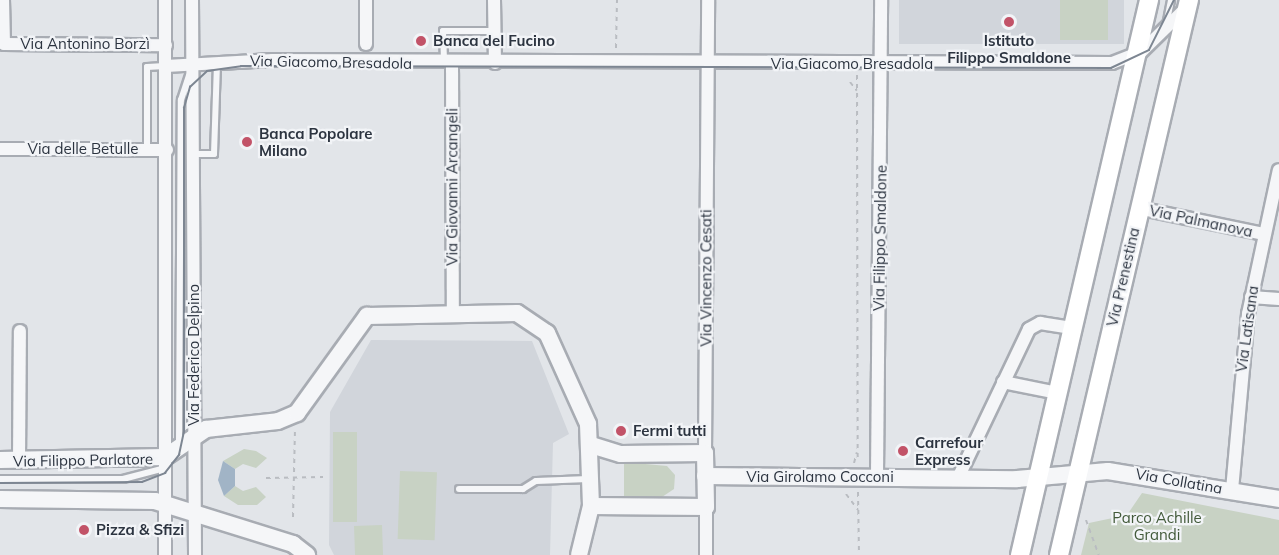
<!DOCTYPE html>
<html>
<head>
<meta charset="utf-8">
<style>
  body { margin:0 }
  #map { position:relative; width:1279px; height:555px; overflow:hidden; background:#e2e5e9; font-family:Mulish,sans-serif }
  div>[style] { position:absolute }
  .built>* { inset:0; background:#d1d5db; transform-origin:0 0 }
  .green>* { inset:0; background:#c8d2c4; transform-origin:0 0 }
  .water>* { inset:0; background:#a1b4c6 }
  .path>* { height:2px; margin-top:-1px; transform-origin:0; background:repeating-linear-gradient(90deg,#b9bcc1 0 4.5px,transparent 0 9px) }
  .roads { filter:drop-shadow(2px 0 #a8acb3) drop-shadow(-2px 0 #a8acb3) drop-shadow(0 2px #a8acb3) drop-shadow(0 -2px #a8acb3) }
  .service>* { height:6px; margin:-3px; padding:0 3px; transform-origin:3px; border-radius:3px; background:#f5f6f8 }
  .minor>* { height:12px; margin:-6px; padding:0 6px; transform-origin:6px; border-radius:6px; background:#f5f6f8 }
  .tertiary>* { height:16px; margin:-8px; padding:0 8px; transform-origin:8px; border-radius:8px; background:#f5f6f8 }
  .secondary>* { height:18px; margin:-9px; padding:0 9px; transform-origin:9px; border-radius:9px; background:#fff }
  .tram>* { height:1.5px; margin:-0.75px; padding:0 0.75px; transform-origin:0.75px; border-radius:0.75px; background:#7d8692 }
  .dots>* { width:16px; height:16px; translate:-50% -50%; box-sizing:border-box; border:3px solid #f2f4f7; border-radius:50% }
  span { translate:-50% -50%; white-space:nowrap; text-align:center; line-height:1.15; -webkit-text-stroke:4.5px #f2f4f7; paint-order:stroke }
  .poi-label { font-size:15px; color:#2c3440; font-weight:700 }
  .left { translate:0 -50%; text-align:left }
  .street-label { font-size:15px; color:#2c3440 }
  .park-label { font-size:15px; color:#425a3a }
</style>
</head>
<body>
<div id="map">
  <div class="built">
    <i style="left:899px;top:0;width:225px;height:44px"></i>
    <i style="clip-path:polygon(371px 340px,532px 341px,569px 434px,553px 443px,550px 555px,334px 555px,329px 545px,330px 412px)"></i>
  </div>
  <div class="green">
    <i style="left:1060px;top:0;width:48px;height:40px"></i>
    <i style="left:333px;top:432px;width:24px;height:90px"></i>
    <i style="clip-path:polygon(244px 449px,256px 451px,267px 458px,256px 468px,243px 464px,235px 469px,223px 461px)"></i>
    <i style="clip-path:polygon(624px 462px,667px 466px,675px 475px,674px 489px,662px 497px,624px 497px)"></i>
    <i style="left:400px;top:471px;width:37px;height:68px;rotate:2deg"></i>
    <i style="clip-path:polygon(235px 486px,243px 491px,256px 487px,266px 497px,257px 505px,238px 505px,224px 496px)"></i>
    <i style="clip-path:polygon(1142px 493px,1279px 520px,1279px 555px,1081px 555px,1089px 523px,1127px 515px)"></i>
    <i style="left:382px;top:525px;width:30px;height:28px;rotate:88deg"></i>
  </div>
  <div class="water">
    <i style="clip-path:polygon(223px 461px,235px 469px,235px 486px,224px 496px,218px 480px)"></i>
  </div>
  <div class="path">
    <i style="left:616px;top:48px;width:48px;rotate:-88.8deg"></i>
    <i style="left:857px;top:75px;width:387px;rotate:89.9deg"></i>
    <i style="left:850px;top:82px;width:11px;rotate:52deg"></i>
    <i style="left:854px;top:463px;width:11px;rotate:-75deg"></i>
    <i style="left:266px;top:478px;width:57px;rotate:-1deg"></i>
    <i style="left:858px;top:492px;width:63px;rotate:89.1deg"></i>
    <i style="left:846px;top:494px;width:20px;rotate:53deg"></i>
    <i style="left:293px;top:517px;width:86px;rotate:-88.7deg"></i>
    <i style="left:1086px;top:520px;width:37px;rotate:70deg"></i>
  </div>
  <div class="roads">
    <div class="service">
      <i style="left:1166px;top:26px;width:26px;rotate:-79deg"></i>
      <i style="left:444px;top:60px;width:29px;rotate:-92deg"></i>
      <i style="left:443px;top:31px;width:51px"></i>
      <i style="left:147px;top:150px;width:83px;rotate:-90deg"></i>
      <i style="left:147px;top:67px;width:18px;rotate:-3deg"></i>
      <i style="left:193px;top:154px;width:21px"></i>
      <i style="left:214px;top:154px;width:92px;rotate:-88.1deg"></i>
      <i style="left:179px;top:444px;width:344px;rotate:-89.7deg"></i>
      <i style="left:181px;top:100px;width:26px;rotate:-72deg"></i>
      <i style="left:0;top:479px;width:123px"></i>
      <i style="left:123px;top:479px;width:43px;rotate:-14.7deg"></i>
      <i style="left:459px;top:489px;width:64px"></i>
      <i style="left:523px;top:489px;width:15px;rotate:-32deg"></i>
      <i style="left:536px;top:481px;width:52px;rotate:-2.2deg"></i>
    </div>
    <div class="minor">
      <i style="left:3px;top:0;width:44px;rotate:88.7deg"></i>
      <i style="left:4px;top:44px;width:162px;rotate:0.4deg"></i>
      <i style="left:192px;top:0;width:555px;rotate:89.69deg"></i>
      <i style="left:494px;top:0;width:63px;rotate:89.1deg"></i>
      <i style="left:366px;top:44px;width:44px;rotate:-90deg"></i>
      <i style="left:452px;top:63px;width:249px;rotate:89.8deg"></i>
      <i style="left:166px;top:66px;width:107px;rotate:-3.2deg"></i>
      <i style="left:273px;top:60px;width:839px;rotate:0.2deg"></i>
      <i style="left:1112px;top:63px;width:31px;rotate:-21deg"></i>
      <i style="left:1141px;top:52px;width:62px;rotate:-44.3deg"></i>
      <i style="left:0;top:149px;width:167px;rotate:0.3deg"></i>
      <i style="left:1138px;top:208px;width:129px;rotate:11.7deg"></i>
      <i style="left:1251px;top:297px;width:28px;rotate:4deg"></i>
      <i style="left:1003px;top:382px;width:55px;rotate:11.5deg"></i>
      <i style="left:705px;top:453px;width:453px;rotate:-89.6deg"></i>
      <i style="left:19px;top:460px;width:129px;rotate:-89.6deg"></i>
      <i style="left:877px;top:476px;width:476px;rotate:-89.5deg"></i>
      <i style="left:958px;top:478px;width:165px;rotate:-64.5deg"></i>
      <i style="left:1029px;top:329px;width:13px;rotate:-29deg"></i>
      <i style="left:1040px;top:323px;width:32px;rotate:9deg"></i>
      <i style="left:1232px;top:490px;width:177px;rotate:-84.8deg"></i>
      <i style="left:1248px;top:314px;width:147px;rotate:-77.9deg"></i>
      <i style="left:706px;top:507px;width:48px;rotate:90deg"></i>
      <i style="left:165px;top:555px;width:555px;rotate:-90deg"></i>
    </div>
    <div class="tertiary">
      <i style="left:591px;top:445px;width:31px;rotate:17deg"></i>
      <i style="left:621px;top:454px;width:84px;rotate:-0.7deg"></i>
      <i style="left:705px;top:453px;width:54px;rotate:88.9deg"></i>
      <i style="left:706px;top:507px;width:115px;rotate:-179.5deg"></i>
      <i style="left:0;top:460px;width:165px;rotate:-1deg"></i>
      <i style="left:165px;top:457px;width:50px;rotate:-34.3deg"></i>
      <i style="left:206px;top:429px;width:72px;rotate:-6.3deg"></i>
      <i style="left:278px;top:421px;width:21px;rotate:-23deg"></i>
      <i style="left:297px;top:413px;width:120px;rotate:-54.2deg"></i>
      <i style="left:367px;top:316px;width:150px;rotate:-1.1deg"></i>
      <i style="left:517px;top:313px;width:36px;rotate:34deg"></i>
      <i style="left:547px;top:333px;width:100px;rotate:65.7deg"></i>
      <i style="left:588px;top:424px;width:82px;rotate:87.9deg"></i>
      <i style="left:591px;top:506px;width:50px;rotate:103.8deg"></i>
      <i style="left:705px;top:476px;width:312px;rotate:0.6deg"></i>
      <i style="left:1017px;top:479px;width:91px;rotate:-5deg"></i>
      <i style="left:1108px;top:471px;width:173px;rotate:9.3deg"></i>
      <i style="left:0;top:499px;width:155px;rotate:0.7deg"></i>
      <i style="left:155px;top:501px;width:145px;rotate:17.3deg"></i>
      <i style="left:293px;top:544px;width:18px;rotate:38deg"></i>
    </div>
    <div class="secondary">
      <i style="left:1020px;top:555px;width:570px;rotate:-76.91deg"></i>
      <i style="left:1059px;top:555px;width:570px;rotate:-76.82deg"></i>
    </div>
  </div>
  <div class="tram">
    <i style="left:0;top:483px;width:142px;rotate:-0.4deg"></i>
    <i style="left:142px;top:482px;width:25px;rotate:-21deg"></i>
    <i style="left:165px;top:473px;width:23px;rotate:-52deg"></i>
    <i style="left:179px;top:455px;width:24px;rotate:-78deg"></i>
    <i style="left:184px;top:432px;width:324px;rotate:-90deg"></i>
    <i style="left:184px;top:108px;width:22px;rotate:-74deg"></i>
    <i style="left:190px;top:87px;width:23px;rotate:-43deg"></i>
    <i style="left:207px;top:71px;width:34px;rotate:-8deg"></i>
    <i style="left:241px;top:66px;width:870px;rotate:0.13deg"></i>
    <i style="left:1111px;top:68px;width:42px;rotate:-25.3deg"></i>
    <i style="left:1149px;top:50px;width:56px;rotate:-63.4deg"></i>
  </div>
  <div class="dots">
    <i style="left:1009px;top:22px;background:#c25368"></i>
    <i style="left:421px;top:41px;background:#c25368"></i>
    <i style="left:247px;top:142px;background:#c25368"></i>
    <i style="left:621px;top:431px;background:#c25368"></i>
    <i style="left:903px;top:451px;background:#c25368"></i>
    <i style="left:84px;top:530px;background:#c25368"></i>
  </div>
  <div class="poi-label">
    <span style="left:1009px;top:49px">Istituto<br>Filippo Smaldone</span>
    <span class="left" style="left:433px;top:41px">Banca del Fucino</span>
    <span class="left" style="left:259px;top:142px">Banca Popolare<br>Milano</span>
    <span class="left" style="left:633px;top:431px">Fermi tutti</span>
    <span class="left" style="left:915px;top:451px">Carrefour<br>Express</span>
    <span class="left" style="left:96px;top:530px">Pizza &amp; Sfizi</span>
  </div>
  <div class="street-label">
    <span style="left:85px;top:44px">Via Antonino Borzì</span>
    <span style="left:331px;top:62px;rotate:1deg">Via Giacomo Bresadola</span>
    <span style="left:852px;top:64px">Via Giacomo Bresadola</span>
    <span style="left:83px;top:149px">Via delle Betulle</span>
    <span style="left:452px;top:187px;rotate:-90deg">Via Giovanni Arcangeli</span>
    <span style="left:1201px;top:221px;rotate:12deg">Via Palmanova</span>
    <span style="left:880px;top:238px;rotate:-89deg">Via Filippo Smaldone</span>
    <span style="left:1123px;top:277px;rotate:-77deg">Via Prenestina</span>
    <span style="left:706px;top:278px;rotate:-90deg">Via Vincenzo Cesati</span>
    <span style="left:1247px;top:329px;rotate:-82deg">Via Latisana</span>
    <span style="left:194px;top:355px;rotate:-90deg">Via Federico Delpino</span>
    <span style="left:83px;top:460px;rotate:-1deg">Via Filippo Parlatore</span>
    <span style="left:820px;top:477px">Via Girolamo Cocconi</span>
    <span style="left:1179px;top:481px;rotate:10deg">Via Collatina</span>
  </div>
  <div class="park-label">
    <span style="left:1157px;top:526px">Parco Achille<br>Grandi</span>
  </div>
</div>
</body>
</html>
